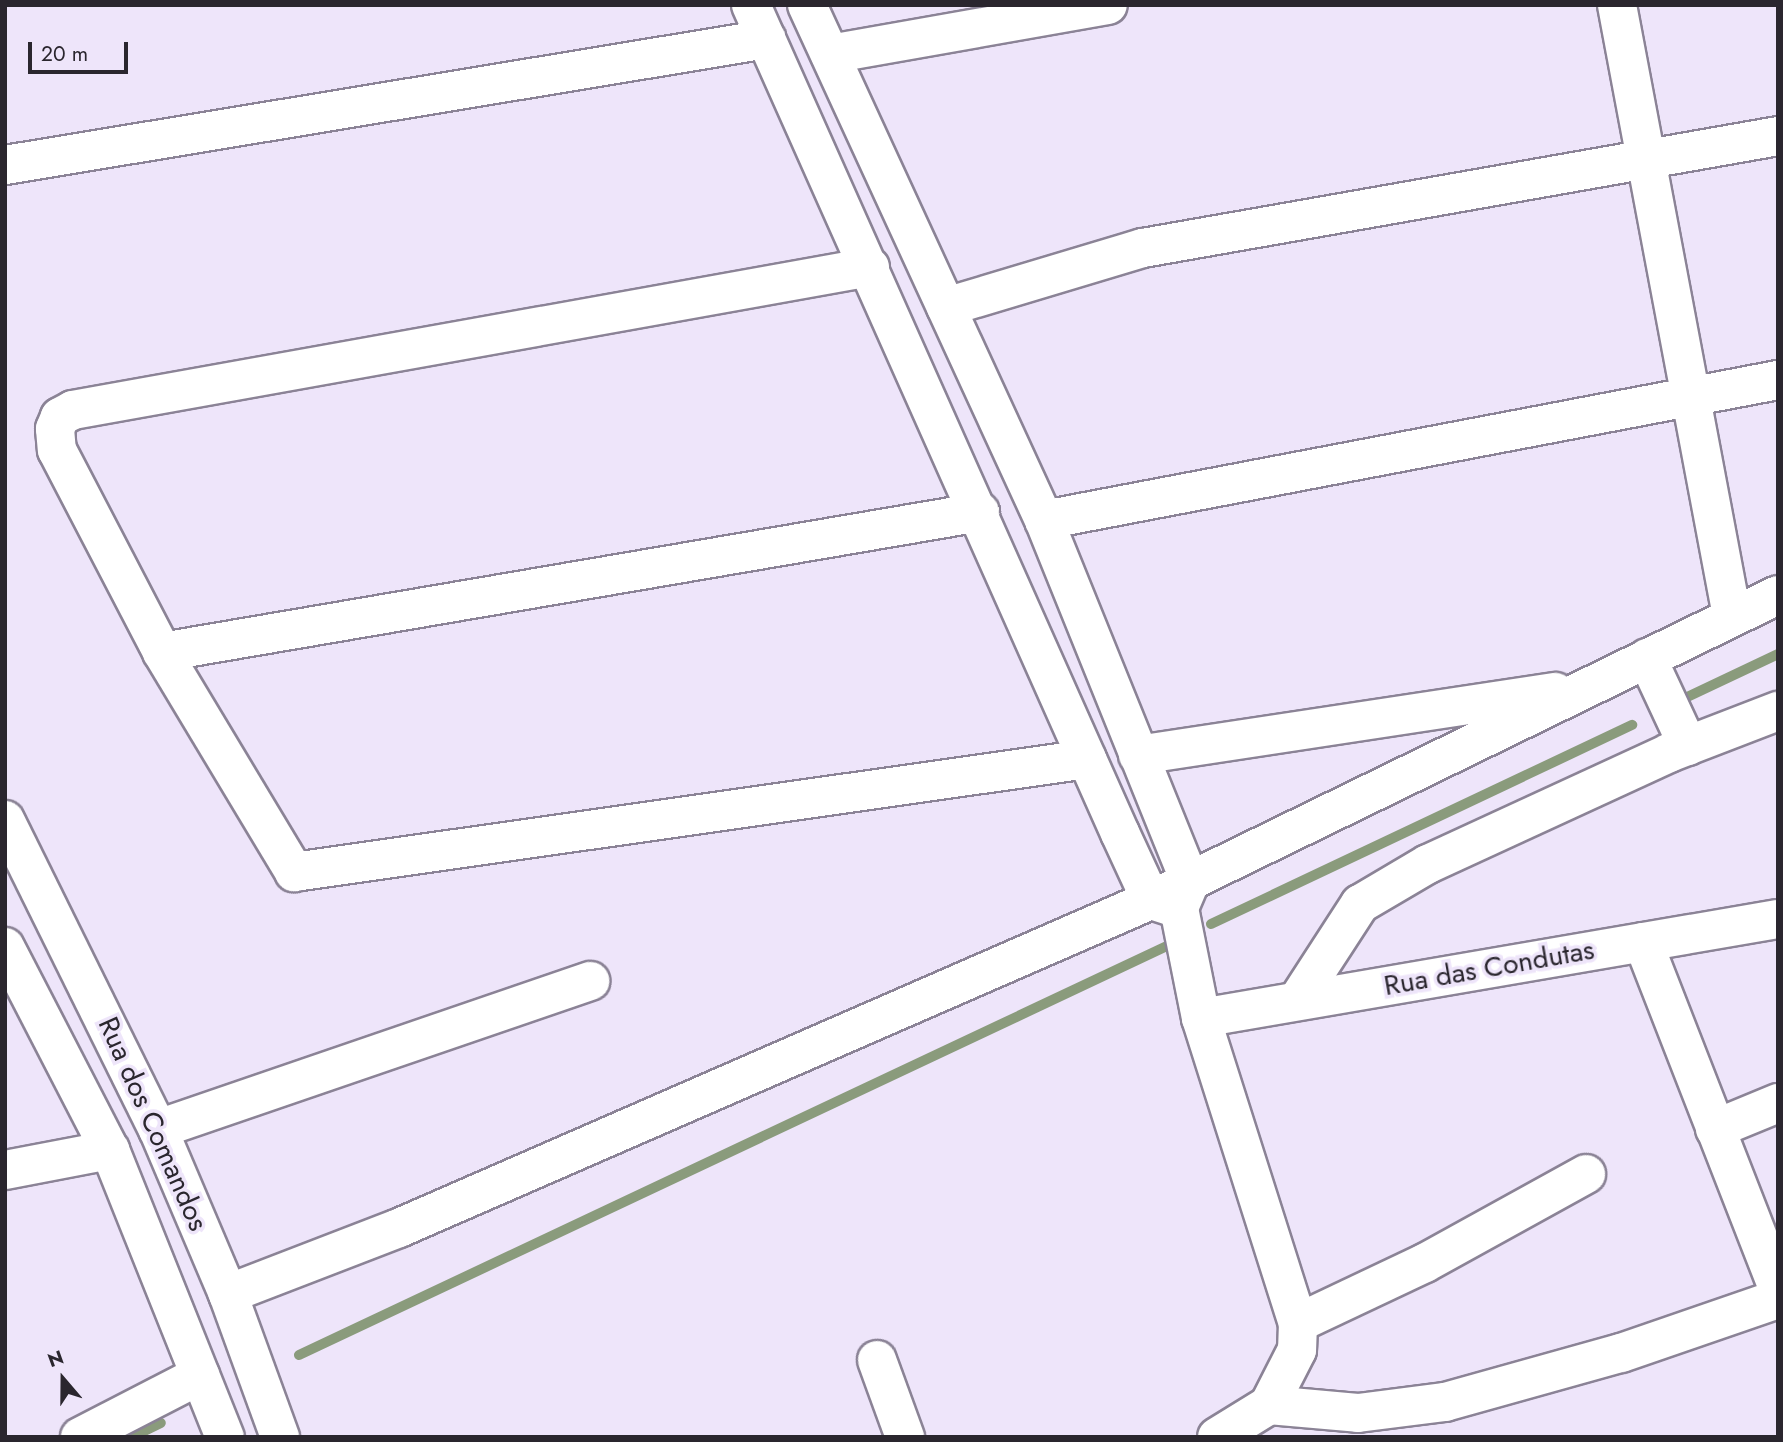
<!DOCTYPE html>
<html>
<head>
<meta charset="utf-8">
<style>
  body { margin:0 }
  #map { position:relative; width:1783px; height:1442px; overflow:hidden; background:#eee5fa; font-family:Jost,sans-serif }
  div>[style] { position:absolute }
  .stream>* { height:10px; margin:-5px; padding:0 5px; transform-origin:5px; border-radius:5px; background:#8a9b7c }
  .roads { filter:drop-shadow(2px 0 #8b8396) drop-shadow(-2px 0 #8b8396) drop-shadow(0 2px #8b8396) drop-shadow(0 -2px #8b8396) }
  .street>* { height:38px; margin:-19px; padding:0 19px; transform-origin:19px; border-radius:19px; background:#fff }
  .secondary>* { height:38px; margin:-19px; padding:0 19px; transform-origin:19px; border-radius:19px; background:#fff }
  span { translate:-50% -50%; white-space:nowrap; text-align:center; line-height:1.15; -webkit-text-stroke:7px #eee5fa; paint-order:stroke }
  .street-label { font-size:28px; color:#2a262e }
  .frame { position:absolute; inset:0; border:7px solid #2a262e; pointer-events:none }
  .north { position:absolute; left:28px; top:1344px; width:70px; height:70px; -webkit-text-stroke:5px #eee5fa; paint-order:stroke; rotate:340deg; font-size:19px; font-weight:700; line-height:28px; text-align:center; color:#2a262e }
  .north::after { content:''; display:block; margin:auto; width:24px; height:32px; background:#2a262e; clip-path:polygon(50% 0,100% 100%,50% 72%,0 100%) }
  .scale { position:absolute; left:28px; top:42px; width:100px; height:32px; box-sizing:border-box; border:4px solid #2a262e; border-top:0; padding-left:9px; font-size:21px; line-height:24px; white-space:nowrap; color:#2a262e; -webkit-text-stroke:5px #eee5fa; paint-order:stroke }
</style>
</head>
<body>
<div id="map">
  <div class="stream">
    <i style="left:1683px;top:699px;width:105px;rotate:-25.3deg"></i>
    <i style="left:1211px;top:924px;width:466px;rotate:-25.3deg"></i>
    <i style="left:299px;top:1355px;width:960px;rotate:-25.23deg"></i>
    <i style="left:132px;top:1437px;width:32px;rotate:-26deg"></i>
  </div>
  <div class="roads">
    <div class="street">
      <i style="left:751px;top:5px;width:907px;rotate:65.98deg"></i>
      <i style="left:1120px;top:833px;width:74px;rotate:65.2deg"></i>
      <i style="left:1151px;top:900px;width:26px;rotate:18deg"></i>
      <i style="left:807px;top:5px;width:567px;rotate:65.29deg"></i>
      <i style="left:1044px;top:520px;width:390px;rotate:68deg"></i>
      <i style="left:1190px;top:882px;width:28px;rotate:113deg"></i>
      <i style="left:1179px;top:908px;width:112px;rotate:78.7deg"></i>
      <i style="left:1201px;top:1018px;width:320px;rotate:72.4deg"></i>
      <i style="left:1298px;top:1323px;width:27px;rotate:92deg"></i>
      <i style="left:1297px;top:1350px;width:62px;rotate:117deg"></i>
      <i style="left:1269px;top:1405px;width:61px;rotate:148.4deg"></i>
      <i style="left:1617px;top:5px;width:622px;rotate:79.34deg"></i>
      <i style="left:830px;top:54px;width:282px;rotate:-10deg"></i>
      <i style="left:5px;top:165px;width:772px;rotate:-9.39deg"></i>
      <i style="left:870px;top:267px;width:810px;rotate:169.83deg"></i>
      <i style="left:73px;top:410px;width:15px;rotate:152deg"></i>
      <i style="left:60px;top:417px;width:13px;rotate:113deg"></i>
      <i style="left:55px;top:429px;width:21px;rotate:85deg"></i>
      <i style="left:57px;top:450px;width:228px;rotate:62.5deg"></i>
      <i style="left:162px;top:652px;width:257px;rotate:59deg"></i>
      <i style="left:294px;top:872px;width:801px;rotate:-8.11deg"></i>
      <i style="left:946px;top:307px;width:206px;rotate:-16.7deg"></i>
      <i style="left:1143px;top:248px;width:645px;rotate:-10deg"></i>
      <i style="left:1044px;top:520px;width:747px;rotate:-10.8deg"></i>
      <i style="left:162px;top:652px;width:830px;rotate:-9.71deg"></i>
      <i style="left:1647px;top:658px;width:97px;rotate:65deg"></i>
      <i style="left:1138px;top:755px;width:422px;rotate:-8.6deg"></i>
      <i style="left:1643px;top:942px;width:372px;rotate:68.7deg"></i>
      <i style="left:1297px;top:1001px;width:116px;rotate:-57deg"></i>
      <i style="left:1360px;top:904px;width:79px;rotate:-30.5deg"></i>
      <i style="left:1428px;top:864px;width:265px;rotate:-24.7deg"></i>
      <i style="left:1669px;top:753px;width:117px;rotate:-21.1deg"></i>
      <i style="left:1201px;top:1018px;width:585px;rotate:-9.74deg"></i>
      <i style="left:158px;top:1129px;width:457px;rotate:-18.9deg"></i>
      <i style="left:1715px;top:1129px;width:68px;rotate:-22.4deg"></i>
      <i style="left:228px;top:1294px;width:183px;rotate:-21.1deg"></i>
      <i style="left:399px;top:1228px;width:820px;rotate:-23.57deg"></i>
      <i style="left:1151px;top:900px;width:697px;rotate:-25.94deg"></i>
      <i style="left:1298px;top:1323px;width:140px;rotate:-25.3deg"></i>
      <i style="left:1425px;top:1263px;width:184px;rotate:-28.9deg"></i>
      <i style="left:877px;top:1360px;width:82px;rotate:70deg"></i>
      <i style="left:1269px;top:1405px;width:89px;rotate:5.1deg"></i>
      <i style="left:1358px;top:1413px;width:88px;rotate:-7.2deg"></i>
      <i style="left:1445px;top:1402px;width:183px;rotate:-15.6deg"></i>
      <i style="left:1621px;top:1353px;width:166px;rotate:-19deg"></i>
      <i style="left:80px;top:1437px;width:135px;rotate:-27.3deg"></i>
    </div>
    <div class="secondary">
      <i style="left:5px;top:820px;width:345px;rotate:63.7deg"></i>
      <i style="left:158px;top:1129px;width:179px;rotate:67deg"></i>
      <i style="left:228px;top:1294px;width:152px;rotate:70deg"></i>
      <i style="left:5px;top:947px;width:229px;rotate:62.7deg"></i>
      <i style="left:110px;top:1150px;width:309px;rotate:68.2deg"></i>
      <i style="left:5px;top:1170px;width:107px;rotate:-10.8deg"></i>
    </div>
  </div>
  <div class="street-label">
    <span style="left:1489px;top:968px;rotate:-10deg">Rua das Condutas</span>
    <span style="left:153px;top:1124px;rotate:66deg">Rua dos Comandos</span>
  </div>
  <div class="frame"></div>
  <div class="north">N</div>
  <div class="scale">20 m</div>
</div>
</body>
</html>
